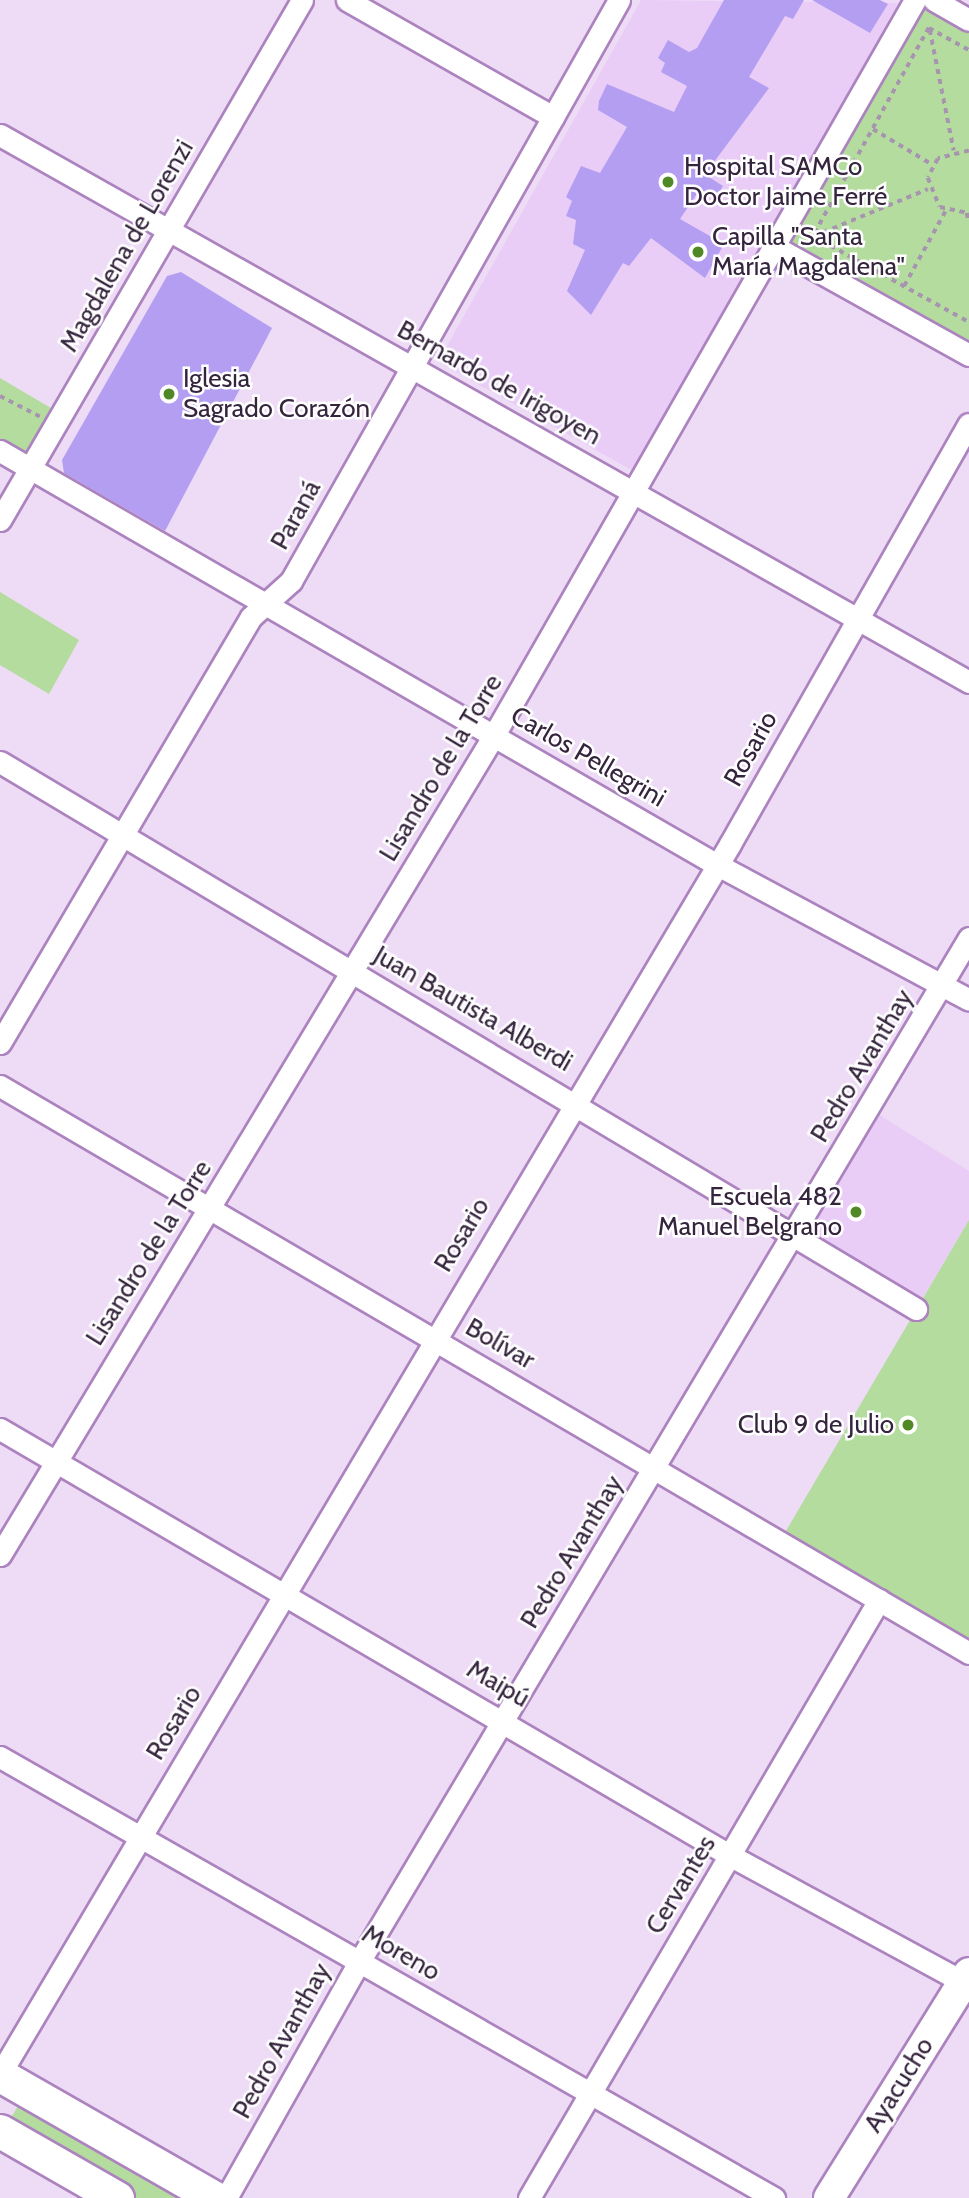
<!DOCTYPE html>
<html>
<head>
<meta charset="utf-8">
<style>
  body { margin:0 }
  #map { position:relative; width:969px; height:2198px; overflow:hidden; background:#eedcf6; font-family:Cabin,sans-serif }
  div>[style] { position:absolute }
  .built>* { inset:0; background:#e9cdf7 }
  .green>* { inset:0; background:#b4dc9e }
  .building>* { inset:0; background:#b39ef2 }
  .path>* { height:3.5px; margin-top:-1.75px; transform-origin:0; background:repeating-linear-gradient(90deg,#a795af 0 5px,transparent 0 10px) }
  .roads { filter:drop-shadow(2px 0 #ac83bf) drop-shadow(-2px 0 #ac83bf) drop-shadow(0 2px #ac83bf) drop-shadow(0 -2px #ac83bf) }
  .street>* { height:21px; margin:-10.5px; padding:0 10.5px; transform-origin:10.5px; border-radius:10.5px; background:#fff }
  .secondary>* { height:30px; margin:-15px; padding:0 15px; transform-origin:15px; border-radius:15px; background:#fff }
  .primary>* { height:33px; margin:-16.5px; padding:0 16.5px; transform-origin:16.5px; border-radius:16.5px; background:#fff }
  .dots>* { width:19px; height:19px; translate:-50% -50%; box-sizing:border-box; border:4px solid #fff; border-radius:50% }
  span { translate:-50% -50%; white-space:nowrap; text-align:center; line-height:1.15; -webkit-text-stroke:5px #fff; paint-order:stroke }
  .poi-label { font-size:26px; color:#35243d }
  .left { translate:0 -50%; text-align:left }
  .right { translate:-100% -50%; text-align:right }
  .street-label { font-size:26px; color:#35243d }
</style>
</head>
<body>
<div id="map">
  <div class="built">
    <i style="clip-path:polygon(641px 0,898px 3px,635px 472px,438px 362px)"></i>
    <i style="clip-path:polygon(878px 1114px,969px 1171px,969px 1220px,916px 1309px,802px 1233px)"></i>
  </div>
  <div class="green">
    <i style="clip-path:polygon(922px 2px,969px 28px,969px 350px,783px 245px)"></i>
    <i style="clip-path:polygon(0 378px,51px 408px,24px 458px,0 444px)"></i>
    <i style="clip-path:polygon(0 592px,79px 640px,49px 694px,0 665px)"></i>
    <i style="clip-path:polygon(969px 1220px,969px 1653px,780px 1541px)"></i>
    <i style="clip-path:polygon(19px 2104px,180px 2198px,133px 2198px,7px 2125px)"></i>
  </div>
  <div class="building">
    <i style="clip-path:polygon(724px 0,804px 0,793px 19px,785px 16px,749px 77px,769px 88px,711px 166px,709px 177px,723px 186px,715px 199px,700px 189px,680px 219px,724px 244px,705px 278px,651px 238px,629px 266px,623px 263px,591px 315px,567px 291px,585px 250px,573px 244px,576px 220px,566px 216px,572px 201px,566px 197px,581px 166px,600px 173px,627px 127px,598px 110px,599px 101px,607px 84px,674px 112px,687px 86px,661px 72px,665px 63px,658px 58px,668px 40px,689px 52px,697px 48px)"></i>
    <i style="clip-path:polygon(812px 0,880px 0,888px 4px,870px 33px)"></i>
    <i style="clip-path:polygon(181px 272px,272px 328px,165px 531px,64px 473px,62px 460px,167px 276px)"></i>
  </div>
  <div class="path">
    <i style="left:929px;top:28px;width:238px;rotate:119.1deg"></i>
    <i style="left:813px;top:236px;width:178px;rotate:28.9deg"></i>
    <i style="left:929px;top:28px;width:46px;rotate:28.8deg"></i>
    <i style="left:930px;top:30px;width:123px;rotate:78.8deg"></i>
    <i style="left:873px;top:129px;width:70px;rotate:31deg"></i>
    <i style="left:969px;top:151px;width:32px;rotate:166deg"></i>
    <i style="left:938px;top:159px;width:21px;rotate:118deg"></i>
    <i style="left:928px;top:178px;width:31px;rotate:68deg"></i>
    <i style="left:940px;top:207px;width:30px;rotate:12deg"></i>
    <i style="left:967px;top:213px;width:10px;rotate:79deg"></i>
    <i style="left:814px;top:236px;width:123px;rotate:-22.4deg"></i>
    <i style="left:904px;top:286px;width:87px;rotate:-61.1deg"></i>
    <i style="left:0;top:396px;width:46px;rotate:27.1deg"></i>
  </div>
  <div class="roads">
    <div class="street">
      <i style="left:347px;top:0;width:237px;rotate:29.6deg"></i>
      <i style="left:934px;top:0;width:40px;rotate:29.7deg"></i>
      <i style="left:0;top:135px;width:1113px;rotate:29.44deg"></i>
      <i style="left:775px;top:247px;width:222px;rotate:29.1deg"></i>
      <i style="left:0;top:451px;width:824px;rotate:29.99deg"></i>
      <i style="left:714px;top:863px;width:289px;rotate:28.2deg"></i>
      <i style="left:0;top:520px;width:601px;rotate:-59.85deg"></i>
      <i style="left:0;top:762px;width:1067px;rotate:30.84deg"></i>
      <i style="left:0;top:1043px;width:494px;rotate:-59.5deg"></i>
      <i style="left:251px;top:617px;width:54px;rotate:-42deg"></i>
      <i style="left:291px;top:581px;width:667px;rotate:-60.55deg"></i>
      <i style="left:0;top:1086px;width:1123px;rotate:30.33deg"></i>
      <i style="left:0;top:1429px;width:847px;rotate:30.29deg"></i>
      <i style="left:731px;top:1856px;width:271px;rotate:28.5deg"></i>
      <i style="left:0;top:1555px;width:957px;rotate:-58.93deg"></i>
      <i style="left:494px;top:735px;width:847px;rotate:-60.2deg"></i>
      <i style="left:0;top:1757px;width:891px;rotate:29.67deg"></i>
      <i style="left:0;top:2074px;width:1430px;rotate:-59.31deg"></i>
      <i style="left:730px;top:844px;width:483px;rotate:-60.4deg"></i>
      <i style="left:226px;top:2198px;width:271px;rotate:-60.6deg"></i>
      <i style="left:359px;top:1962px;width:1192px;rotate:-59.22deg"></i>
      <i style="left:529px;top:2198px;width:693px;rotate:-59.66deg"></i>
    </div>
    <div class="secondary">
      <i style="left:829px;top:2198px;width:265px;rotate:-58.1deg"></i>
    </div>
    <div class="primary">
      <i style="left:0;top:2075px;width:248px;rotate:29.8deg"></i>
      <i style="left:0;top:2131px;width:135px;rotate:29.8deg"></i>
    </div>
  </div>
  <div class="dots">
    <i style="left:668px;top:182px;background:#4f8824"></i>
    <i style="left:698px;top:252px;background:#4f8824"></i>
    <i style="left:169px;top:394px;background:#4f8824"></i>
    <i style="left:856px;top:1212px;background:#4f8824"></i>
    <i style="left:908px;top:1425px;background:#4f8824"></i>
  </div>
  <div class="poi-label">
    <span class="left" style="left:684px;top:182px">Hospital SAMCo<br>Doctor Jaime Ferré</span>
    <span class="left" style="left:712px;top:252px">Capilla "Santa<br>María Magdalena"</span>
    <span class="left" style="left:183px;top:394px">Iglesia<br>Sagrado Corazón</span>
    <span class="right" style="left:842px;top:1212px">Escuela 482<br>Manuel Belgrano</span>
    <span class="right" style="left:894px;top:1425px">Club 9 de Julio</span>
  </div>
  <div class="street-label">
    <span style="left:127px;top:246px;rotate:-60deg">Magdalena de Lorenzi</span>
    <span style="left:499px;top:383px;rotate:29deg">Bernardo de Irigoyen</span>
    <span style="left:296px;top:515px;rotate:-61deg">Paraná</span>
    <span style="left:751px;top:749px;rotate:-61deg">Rosario</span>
    <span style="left:588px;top:757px;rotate:30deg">Carlos Pellegrini</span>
    <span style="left:441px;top:768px;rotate:-59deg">Lisandro de la Torre</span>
    <span style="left:473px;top:1009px;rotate:30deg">Juan Bautista Alberdi</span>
    <span style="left:862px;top:1066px;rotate:-59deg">Pedro Avanthay</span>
    <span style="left:462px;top:1235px;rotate:-59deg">Rosario</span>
    <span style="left:149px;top:1253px;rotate:-58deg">Lisandro de la Torre</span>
    <span style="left:500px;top:1344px;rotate:30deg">Bolívar</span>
    <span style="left:572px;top:1552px;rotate:-59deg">Pedro Avanthay</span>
    <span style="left:498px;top:1684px;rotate:30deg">Maipú</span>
    <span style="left:174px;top:1723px;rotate:-59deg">Rosario</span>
    <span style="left:681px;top:1885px;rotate:-59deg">Cervantes</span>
    <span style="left:401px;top:1953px;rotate:30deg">Moreno</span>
    <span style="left:282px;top:2041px;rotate:-61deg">Pedro Avanthay</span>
    <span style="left:899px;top:2085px;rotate:-58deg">Ayacucho</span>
  </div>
</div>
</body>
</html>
